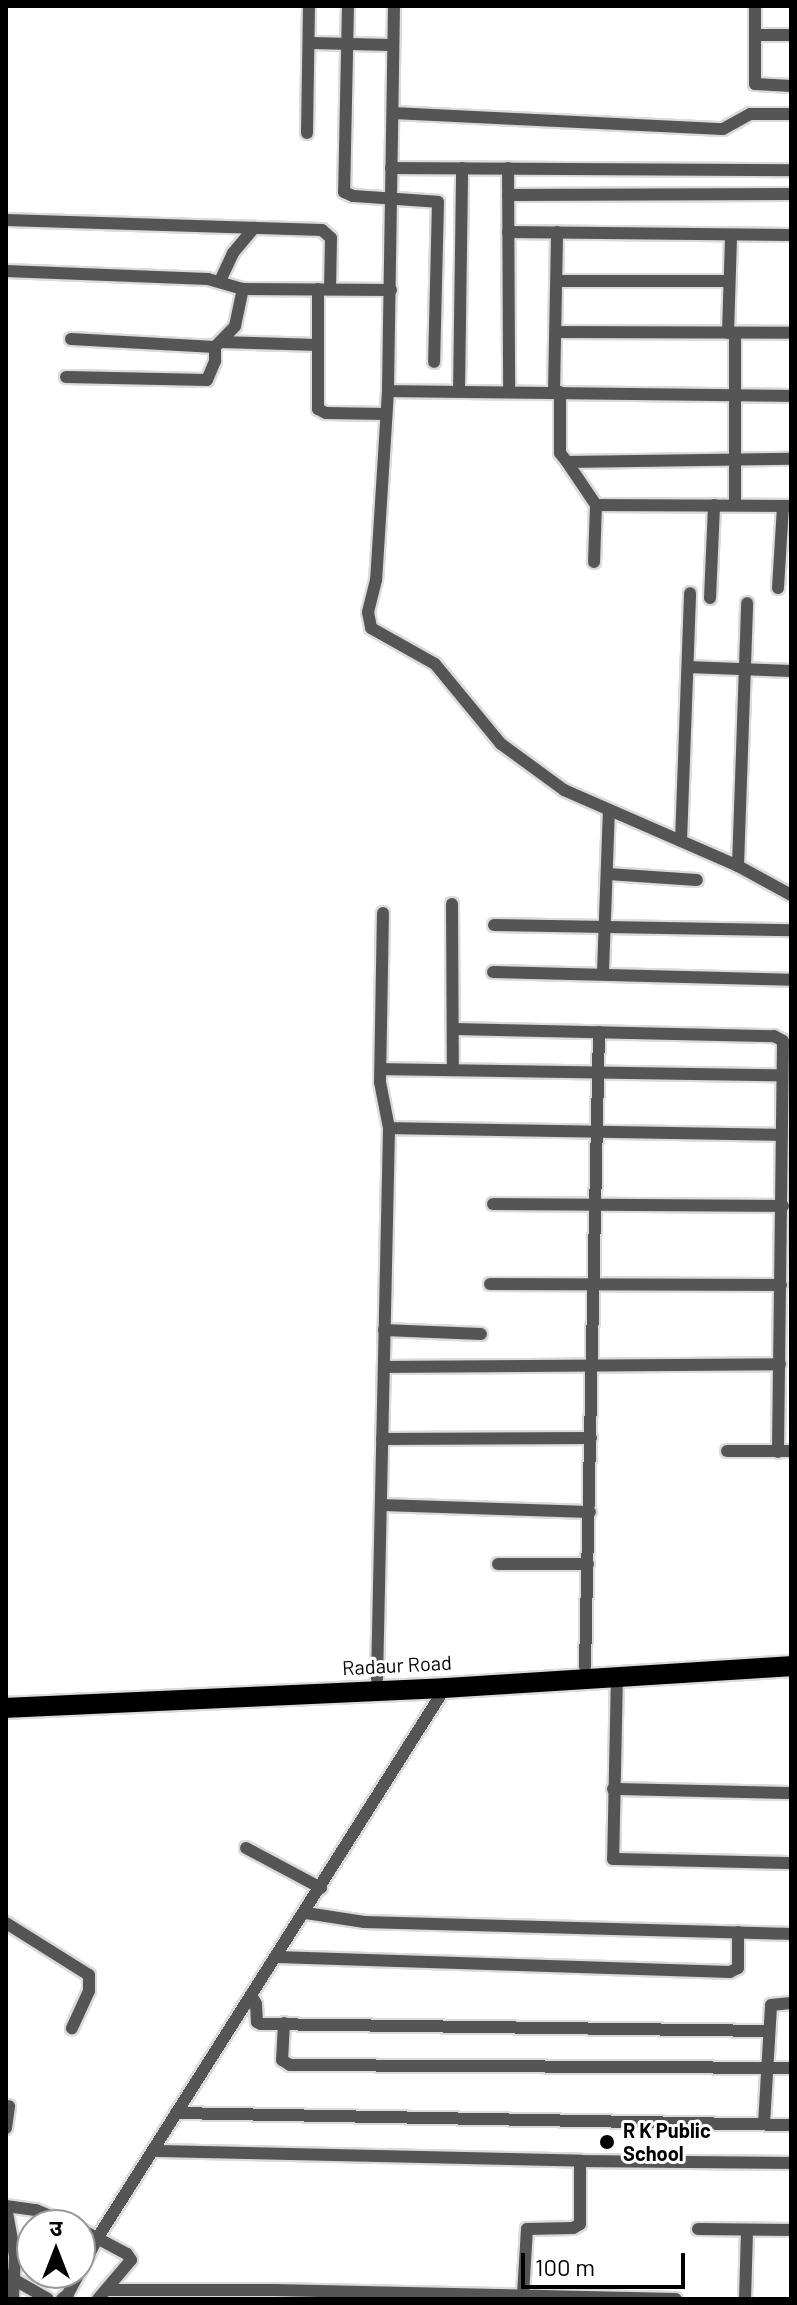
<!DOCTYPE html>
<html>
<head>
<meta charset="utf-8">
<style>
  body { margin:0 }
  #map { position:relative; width:797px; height:2305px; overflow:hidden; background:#fff; font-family:Barlow,"Noto Sans Devanagari",sans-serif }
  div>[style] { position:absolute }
  .roads { filter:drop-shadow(2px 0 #dbdbdb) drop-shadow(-2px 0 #dbdbdb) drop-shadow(0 2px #dbdbdb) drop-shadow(0 -2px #dbdbdb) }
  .minor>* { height:12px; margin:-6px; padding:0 6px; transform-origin:6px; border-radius:6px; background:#555 }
  .primary>* { height:20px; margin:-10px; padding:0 10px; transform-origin:10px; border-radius:10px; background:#000 }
  .dots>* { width:22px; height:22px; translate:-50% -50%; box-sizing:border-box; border:4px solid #fff; border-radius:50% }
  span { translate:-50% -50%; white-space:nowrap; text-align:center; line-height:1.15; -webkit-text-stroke:6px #fff; paint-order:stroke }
  .street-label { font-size:20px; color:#000 }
  .poi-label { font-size:20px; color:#000; font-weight:700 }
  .left { translate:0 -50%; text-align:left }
  .frame { position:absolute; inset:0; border:8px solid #000; pointer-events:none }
  .north { position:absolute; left:16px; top:2209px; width:80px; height:80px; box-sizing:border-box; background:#fff; border:2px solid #999; border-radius:50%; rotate:0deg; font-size:22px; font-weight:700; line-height:32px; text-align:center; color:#000 }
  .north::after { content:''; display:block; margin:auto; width:28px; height:36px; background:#000; clip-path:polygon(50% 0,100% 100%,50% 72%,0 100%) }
  .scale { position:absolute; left:521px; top:2253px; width:164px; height:36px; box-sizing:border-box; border:4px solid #000; border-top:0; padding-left:10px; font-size:24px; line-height:28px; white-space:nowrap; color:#000; -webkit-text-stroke:6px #fff; paint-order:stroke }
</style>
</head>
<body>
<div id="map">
  <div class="roads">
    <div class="minor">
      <i style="left:348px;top:6px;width:186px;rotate:91.2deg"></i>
      <i style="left:344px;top:192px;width:10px;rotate:24deg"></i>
      <i style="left:353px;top:196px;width:85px;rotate:4deg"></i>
      <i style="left:438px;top:202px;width:160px;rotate:91.4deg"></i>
      <i style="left:394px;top:6px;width:385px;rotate:90.9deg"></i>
      <i style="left:388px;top:391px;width:189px;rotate:93.6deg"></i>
      <i style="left:376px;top:580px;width:33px;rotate:104deg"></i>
      <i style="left:368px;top:612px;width:16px;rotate:79deg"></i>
      <i style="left:371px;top:628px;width:73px;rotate:29.4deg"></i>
      <i style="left:435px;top:664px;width:104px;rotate:50.5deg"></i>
      <i style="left:501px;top:744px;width:78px;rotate:36.1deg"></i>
      <i style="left:564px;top:790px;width:190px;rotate:23.6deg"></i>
      <i style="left:738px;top:866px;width:60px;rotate:28.7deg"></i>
      <i style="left:755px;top:6px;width:78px;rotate:90deg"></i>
      <i style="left:755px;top:84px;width:36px;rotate:3deg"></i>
      <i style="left:755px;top:35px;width:36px"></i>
      <i style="left:309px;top:43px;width:84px;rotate:1.4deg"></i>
      <i style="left:393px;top:113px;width:330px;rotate:2.8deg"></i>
      <i style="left:723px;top:129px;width:31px;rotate:-29deg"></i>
      <i style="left:750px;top:114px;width:41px"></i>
      <i style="left:307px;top:133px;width:127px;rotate:-89.1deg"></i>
      <i style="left:391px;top:168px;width:400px;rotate:0.3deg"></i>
      <i style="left:508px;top:168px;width:224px;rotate:89.7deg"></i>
      <i style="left:508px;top:195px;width:283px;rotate:-0.2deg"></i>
      <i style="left:6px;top:220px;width:316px;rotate:1.8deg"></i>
      <i style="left:322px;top:230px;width:12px;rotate:42deg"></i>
      <i style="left:331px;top:238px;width:51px;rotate:91.1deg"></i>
      <i style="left:508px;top:232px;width:283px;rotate:0.6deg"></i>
      <i style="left:6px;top:271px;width:202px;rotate:2.3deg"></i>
      <i style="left:208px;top:279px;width:36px;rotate:16deg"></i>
      <i style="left:243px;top:289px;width:148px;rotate:0.4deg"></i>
      <i style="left:220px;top:281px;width:31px;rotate:-65deg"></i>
      <i style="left:233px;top:253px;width:33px;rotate:-50deg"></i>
      <i style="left:557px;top:281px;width:172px"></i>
      <i style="left:318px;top:289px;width:120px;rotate:90deg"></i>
      <i style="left:318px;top:409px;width:9px;rotate:27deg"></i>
      <i style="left:326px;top:413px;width:60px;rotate:1deg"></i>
      <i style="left:556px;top:332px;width:235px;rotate:0.2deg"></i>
      <i style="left:728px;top:333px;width:98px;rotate:-88.2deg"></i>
      <i style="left:735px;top:333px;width:172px;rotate:90deg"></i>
      <i style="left:71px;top:339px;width:144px;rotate:3.2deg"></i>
      <i style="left:221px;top:342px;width:97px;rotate:1.8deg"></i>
      <i style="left:66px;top:377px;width:141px;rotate:1.2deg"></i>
      <i style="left:207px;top:380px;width:21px;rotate:-67deg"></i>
      <i style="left:215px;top:361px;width:14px;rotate:-90deg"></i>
      <i style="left:215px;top:347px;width:29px;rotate:-46deg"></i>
      <i style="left:235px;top:326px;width:38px;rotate:-78deg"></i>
      <i style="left:388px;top:391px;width:403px;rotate:0.7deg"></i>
      <i style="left:459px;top:392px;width:224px;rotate:-89.2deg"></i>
      <i style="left:554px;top:392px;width:160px;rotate:-88.9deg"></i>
      <i style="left:560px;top:392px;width:61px;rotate:90deg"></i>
      <i style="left:560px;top:453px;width:11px;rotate:52deg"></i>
      <i style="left:567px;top:462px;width:224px;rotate:-0.8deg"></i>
      <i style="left:567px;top:462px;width:52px;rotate:56deg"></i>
      <i style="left:596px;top:505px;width:57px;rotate:92deg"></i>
      <i style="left:596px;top:505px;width:195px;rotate:0.3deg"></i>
      <i style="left:778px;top:588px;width:82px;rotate:-86.5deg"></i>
      <i style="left:710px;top:598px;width:93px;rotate:-87.5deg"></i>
      <i style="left:688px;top:667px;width:103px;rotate:2.2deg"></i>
      <i style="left:681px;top:841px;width:248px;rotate:-87.9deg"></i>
      <i style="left:738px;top:866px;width:263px;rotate:-88deg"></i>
      <i style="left:608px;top:874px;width:89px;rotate:3.9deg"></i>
      <i style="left:452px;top:904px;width:166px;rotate:89.7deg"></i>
      <i style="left:494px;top:925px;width:297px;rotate:1deg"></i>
      <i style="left:493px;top:972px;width:298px;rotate:1.5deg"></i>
      <i style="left:603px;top:972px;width:160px;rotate:-87.9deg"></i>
      <i style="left:454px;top:1029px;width:320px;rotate:1.3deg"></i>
      <i style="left:774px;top:1036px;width:10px;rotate:29deg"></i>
      <i style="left:783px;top:1041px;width:411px;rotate:90.7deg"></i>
      <i style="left:381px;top:1069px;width:401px;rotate:0.9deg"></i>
      <i style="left:389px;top:1128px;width:393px;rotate:1deg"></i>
      <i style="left:493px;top:1204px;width:290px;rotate:0.4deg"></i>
      <i style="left:490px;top:1284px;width:291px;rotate:0.2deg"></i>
      <i style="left:384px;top:1330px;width:97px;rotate:2.4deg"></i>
      <i style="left:384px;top:1367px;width:396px;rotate:-0.4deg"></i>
      <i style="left:382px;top:1439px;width:209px;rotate:-0.3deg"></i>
      <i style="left:727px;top:1451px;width:64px"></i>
      <i style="left:381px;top:1505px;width:209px;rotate:1.9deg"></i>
      <i style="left:498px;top:1564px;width:90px"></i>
      <i style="left:585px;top:1667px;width:635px;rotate:-88.74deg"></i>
      <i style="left:617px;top:1675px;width:184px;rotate:91.2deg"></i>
      <i style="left:613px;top:1859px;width:178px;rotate:1.3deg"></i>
      <i style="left:377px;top:1679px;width:551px;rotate:-88.75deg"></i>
      <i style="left:389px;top:1128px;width:47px;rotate:-101.1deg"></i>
      <i style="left:380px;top:1082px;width:169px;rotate:-89deg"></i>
      <i style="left:613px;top:1789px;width:178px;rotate:1.3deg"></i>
      <i style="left:246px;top:1848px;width:85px;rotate:28.1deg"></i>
      <i style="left:306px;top:1913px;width:59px;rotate:8.8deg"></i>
      <i style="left:364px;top:1922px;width:427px;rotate:1.6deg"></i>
      <i style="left:6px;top:1923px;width:98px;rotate:32.1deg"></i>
      <i style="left:89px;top:1975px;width:16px;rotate:90deg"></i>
      <i style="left:89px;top:1991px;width:41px;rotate:114.7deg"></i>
      <i style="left:277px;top:1957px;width:453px;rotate:1.9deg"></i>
      <i style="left:730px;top:1972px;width:9px;rotate:-27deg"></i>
      <i style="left:738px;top:1968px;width:36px;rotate:-90deg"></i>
      <i style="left:251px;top:1995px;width:10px;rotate:61deg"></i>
      <i style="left:256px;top:2004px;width:18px;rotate:87deg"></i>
      <i style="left:257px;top:2022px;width:4px;rotate:27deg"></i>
      <i style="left:261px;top:2024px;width:508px;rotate:0.79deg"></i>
      <i style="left:284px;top:2023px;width:37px;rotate:93deg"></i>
      <i style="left:282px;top:2060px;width:9px;rotate:32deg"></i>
      <i style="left:290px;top:2065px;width:501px;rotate:0.34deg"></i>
      <i style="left:176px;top:2113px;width:615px;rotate:1.12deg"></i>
      <i style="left:764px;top:2124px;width:119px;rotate:-86.6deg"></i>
      <i style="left:771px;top:2005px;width:20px;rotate:-6deg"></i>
      <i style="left:6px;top:2128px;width:22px;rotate:-82deg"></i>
      <i style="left:154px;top:2151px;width:426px;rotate:1.3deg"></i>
      <i style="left:580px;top:2161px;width:63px;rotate:90deg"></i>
      <i style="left:580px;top:2224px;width:8px;rotate:150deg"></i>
      <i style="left:573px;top:2228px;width:46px;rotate:178.8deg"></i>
      <i style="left:527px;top:2229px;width:65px;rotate:93.5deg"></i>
      <i style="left:580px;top:2161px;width:211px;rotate:0.5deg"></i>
      <i style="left:6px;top:2206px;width:30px;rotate:8deg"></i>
      <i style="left:36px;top:2210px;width:38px;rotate:23deg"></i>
      <i style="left:6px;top:2207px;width:50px;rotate:79.6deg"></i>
      <i style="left:15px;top:2256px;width:43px;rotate:92.7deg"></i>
      <i style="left:80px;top:2229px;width:53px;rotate:28deg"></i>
      <i style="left:127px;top:2254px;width:7px;rotate:56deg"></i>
      <i style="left:131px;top:2260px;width:51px;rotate:130.2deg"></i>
      <i style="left:698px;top:2229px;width:93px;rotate:0.6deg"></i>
      <i style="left:6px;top:2275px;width:48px;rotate:29.7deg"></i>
      <i style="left:106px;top:2290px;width:168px"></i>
      <i style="left:274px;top:2290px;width:402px;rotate:1.3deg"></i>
      <i style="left:62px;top:2299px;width:8px;rotate:-40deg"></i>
      <i style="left:68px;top:2294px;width:64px;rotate:-62.2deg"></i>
      <i style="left:98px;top:2237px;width:649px;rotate:-57.7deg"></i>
      <i style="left:745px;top:2299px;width:69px;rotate:-88.3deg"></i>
    </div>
    <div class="primary">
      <i style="left:6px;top:1708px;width:439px;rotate:-2.6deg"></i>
      <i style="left:445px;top:1688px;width:347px;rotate:-3.6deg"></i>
    </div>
  </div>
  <div class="dots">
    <i style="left:607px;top:2142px;background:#000"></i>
  </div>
  <div class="street-label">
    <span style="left:397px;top:1665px;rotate:-3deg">Radaur Road</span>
  </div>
  <div class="poi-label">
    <span class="left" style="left:623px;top:2142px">R K Public<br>School</span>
  </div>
  <div class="frame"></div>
  <div class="north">उ</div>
  <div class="scale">100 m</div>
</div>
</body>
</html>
